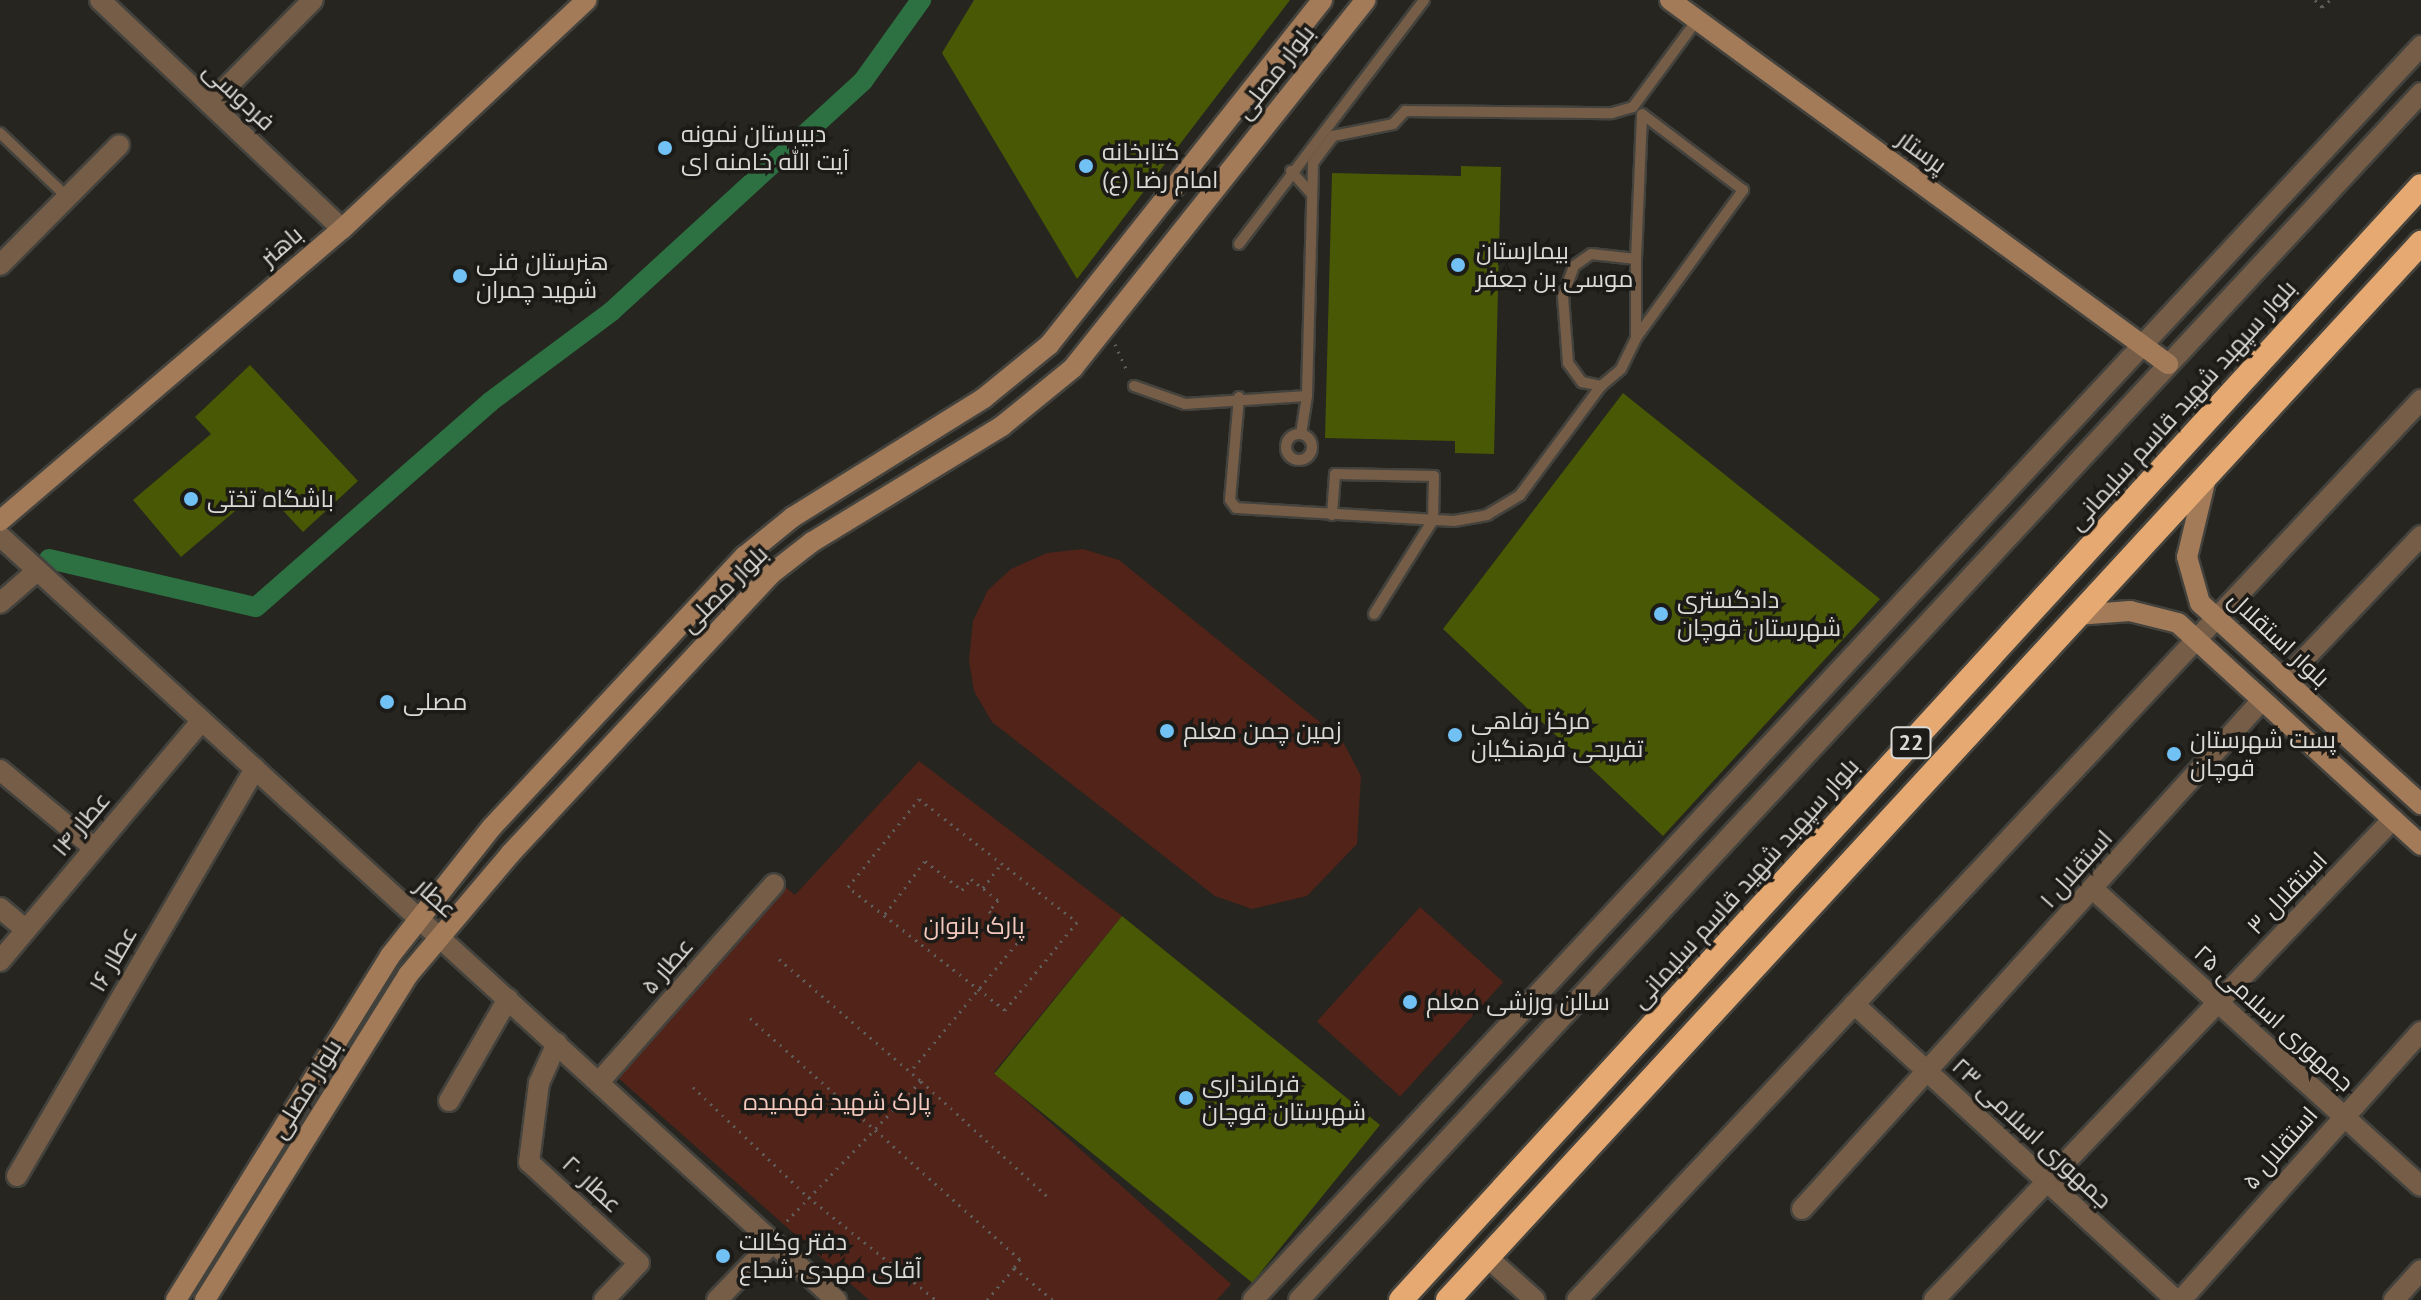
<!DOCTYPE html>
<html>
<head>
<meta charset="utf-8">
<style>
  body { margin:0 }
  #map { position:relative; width:2421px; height:1300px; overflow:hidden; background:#262520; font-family:"PT Sans",Cairo,sans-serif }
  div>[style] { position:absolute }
  .green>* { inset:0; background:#512319; transform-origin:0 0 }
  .canal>* { height:20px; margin:-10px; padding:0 10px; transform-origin:10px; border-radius:10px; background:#2d7041 }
  .building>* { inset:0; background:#485804; transform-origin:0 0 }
  .path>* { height:3px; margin-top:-1.5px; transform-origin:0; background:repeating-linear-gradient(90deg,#5f5e5a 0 2px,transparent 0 8px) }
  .roads { filter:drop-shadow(2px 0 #43423d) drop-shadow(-2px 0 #43423d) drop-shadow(0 2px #43423d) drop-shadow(0 -2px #43423d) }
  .lane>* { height:10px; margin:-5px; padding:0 5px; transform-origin:5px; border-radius:5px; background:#755d47 }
  .lane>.ring { margin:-5px; padding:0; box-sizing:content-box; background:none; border:10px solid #755d47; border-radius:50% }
  .street>* { height:20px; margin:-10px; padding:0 10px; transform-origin:10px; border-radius:10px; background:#755d47 }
  .secondary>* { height:20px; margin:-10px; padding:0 10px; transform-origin:10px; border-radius:10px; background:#a37b59 }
  .highway>* { height:24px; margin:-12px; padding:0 12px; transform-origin:12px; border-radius:12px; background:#e6a971 }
  .dots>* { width:22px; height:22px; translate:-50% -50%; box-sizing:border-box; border:4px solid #1d1b17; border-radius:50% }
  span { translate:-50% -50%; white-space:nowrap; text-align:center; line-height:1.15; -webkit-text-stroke:7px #1d1b17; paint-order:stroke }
  .shield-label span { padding:2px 6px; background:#1d1b17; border:2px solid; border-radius:6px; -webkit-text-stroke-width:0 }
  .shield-label { font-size:22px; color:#dbdad6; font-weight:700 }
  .street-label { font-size:24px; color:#dbdad6 }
  .poi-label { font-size:24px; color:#dbdad6 }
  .left { translate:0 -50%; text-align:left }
  .park-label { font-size:24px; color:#f4c8bd }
</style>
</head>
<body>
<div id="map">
  <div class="green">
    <i style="clip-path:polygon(1083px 549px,1119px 560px,1342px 740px,1361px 776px,1357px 844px,1307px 896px,1252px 909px,1215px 896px,992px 722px,974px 691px,969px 660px,973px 621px,988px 590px,1011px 569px,1047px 553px)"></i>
    <i style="clip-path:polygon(919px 761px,1122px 916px,994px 1072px,1231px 1284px,1217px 1300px,869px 1300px,615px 1075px,783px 885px,795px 895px)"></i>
    <i style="left:1420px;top:907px;width:112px;height:154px;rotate:42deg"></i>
  </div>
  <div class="canal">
    <i style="left:49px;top:559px;width:212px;rotate:13.1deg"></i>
    <i style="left:256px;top:607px;width:311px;rotate:-41.2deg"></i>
    <i style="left:490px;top:402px;width:152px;rotate:-36.7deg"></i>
    <i style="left:612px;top:311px;width:340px;rotate:-42.5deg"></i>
    <i style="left:863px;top:81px;width:100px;rotate:-54.4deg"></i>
  </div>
  <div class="building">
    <i style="clip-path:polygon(974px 0,1290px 0,1077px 279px,942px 53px)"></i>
    <i style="clip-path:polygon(1461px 166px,1501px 167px,1494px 454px,1455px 453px,1455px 441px,1325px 438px,1332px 173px,1461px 176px)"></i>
    <i style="clip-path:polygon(250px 365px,358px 481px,303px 532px,262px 488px,181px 557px,133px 500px,211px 434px,195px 417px)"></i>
    <i style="clip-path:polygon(1623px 393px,1880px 599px,1663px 836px,1443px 629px)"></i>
    <i style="left:1122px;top:916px;width:332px;height:203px;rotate:39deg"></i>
  </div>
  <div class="path">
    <i style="left:2315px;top:0;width:10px;rotate:45deg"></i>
    <i style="left:2322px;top:7px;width:11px;rotate:-41deg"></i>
    <i style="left:1115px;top:344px;width:32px;rotate:66deg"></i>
    <i style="left:919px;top:799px;width:200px;rotate:37.9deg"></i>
    <i style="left:1077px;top:922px;width:114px;rotate:129.3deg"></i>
    <i style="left:1005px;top:1010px;width:199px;rotate:-141.9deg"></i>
    <i style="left:848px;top:887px;width:113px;rotate:-51.1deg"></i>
    <i style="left:983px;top:888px;width:30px;rotate:-53deg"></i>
    <i style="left:885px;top:914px;width:66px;rotate:-53deg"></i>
    <i style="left:925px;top:861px;width:47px;rotate:38.1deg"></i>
    <i style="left:962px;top:890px;width:14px;rotate:-51deg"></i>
    <i style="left:971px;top:879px;width:34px;rotate:38deg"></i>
    <i style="left:998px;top:900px;width:14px;rotate:129deg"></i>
    <i style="left:989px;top:911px;width:42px;rotate:38.2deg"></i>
    <i style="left:1022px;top:937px;width:175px;rotate:129.7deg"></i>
    <i style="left:779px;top:959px;width:187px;rotate:40.7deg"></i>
    <i style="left:921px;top:1081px;width:198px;rotate:133.8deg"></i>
    <i style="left:750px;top:1018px;width:362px;rotate:41.8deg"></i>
    <i style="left:1020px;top:1259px;width:11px;rotate:124deg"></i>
    <i style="left:921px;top:1081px;width:172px;rotate:42.4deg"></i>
    <i style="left:693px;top:1087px;width:159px;rotate:43.7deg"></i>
    <i style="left:808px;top:1197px;width:164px;rotate:38.8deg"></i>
    <i style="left:987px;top:1300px;width:42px;rotate:-49.8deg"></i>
    <i style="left:1014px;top:1268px;width:50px;rotate:39.4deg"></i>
  </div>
  <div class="roads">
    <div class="lane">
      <i style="left:0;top:133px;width:93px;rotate:43.7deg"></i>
      <i style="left:1291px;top:171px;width:31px;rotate:48deg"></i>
      <i style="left:1239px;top:244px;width:306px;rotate:-52.8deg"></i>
      <i style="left:1636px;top:259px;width:145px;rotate:-87.6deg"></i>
      <i style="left:1636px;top:338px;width:79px;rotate:-90deg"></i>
      <i style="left:1636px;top:259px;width:45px;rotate:-173.7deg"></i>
      <i style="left:1591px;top:254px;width:21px;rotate:145deg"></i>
      <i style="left:1574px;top:266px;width:32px;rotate:110deg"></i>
      <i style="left:1563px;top:296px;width:67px;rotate:85.7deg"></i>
      <i style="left:1568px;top:363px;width:24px;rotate:54deg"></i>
      <i style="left:1582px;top:382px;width:19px;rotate:12deg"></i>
      <i style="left:1601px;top:386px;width:26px;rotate:-40deg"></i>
      <i style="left:1621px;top:369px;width:34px;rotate:-64deg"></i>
      <i style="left:1636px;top:338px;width:183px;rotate:-54.1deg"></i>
      <i style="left:1743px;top:190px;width:126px;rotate:-143deg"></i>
      <i style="left:1134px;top:386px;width:54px;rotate:19.4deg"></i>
      <i style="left:1185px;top:404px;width:122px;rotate:-3.8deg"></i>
      <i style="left:1307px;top:396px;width:233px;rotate:-88.5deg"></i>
      <i style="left:1313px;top:163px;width:34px;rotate:-53deg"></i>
      <i style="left:1333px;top:136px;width:61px;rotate:-11.3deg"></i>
      <i style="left:1393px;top:124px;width:18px;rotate:-47deg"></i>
      <i style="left:1405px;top:111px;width:207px;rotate:0.6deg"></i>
      <i style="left:1612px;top:113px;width:22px;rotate:-16deg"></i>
      <i style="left:1633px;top:107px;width:108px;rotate:-53.7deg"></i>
      <i style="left:1239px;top:397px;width:103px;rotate:95deg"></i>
      <i style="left:1230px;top:500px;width:10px;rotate:53deg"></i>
      <i style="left:1236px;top:508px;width:218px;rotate:3.4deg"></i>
      <i style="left:1454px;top:521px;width:34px;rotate:-10deg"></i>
      <i style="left:1487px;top:515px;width:39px;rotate:-31deg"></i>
      <i style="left:1520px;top:495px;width:136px;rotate:-53.4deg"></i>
      <i style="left:1301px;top:434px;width:38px;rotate:-81deg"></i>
      <i class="ring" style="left:1286px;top:434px;width:16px;height:16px"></i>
      <i style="left:1332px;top:515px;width:41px;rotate:-85.8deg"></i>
      <i style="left:1335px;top:474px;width:99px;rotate:1.2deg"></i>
      <i style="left:1434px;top:476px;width:44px;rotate:91.3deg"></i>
      <i style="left:1433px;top:520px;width:111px;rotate:122.1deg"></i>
    </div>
    <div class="street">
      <i style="left:100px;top:0;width:333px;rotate:43.4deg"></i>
      <i style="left:210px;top:104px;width:146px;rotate:-45.3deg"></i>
      <i style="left:0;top:265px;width:169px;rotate:-45.2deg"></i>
      <i style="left:0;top:536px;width:1133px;rotate:42.42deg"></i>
      <i style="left:0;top:603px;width:50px;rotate:-41deg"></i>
      <i style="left:2284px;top:680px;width:199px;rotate:-46.4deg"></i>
      <i style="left:0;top:770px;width:122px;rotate:39.7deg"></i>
      <i style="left:2093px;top:889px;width:442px;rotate:42.2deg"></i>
      <i style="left:0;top:908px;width:34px;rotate:40deg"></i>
      <i style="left:0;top:961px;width:314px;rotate:-50deg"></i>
      <i style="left:1854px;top:1004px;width:437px;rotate:42.6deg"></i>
      <i style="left:557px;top:1043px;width:44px;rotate:114.2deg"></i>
      <i style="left:539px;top:1083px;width:80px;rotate:97.2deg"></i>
      <i style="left:529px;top:1162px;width:149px;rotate:42.6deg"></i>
      <i style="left:639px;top:1263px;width:51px;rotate:133.4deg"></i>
      <i style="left:599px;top:1082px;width:264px;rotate:-48.5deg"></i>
      <i style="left:449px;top:1101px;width:118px;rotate:-60deg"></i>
      <i style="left:17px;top:1176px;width:472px;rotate:-59.7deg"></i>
      <i style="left:1802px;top:1209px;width:686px;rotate:-47.89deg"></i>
      <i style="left:1487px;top:1257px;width:64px;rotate:41.9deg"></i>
      <i style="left:717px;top:1300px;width:81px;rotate:-46deg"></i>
      <i style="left:1253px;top:1300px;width:1714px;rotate:-47.03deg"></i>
      <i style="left:1299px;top:1300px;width:1648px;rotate:-47.09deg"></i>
      <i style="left:1577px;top:1300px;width:1234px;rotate:-46.84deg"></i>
      <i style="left:1934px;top:1300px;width:665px;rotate:-46.34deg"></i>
      <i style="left:2181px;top:1300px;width:360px;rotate:-48.2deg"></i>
      <i style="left:2394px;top:1300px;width:40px;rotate:-48deg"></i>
    </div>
    <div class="secondary">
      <i style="left:1670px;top:0;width:617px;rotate:36.16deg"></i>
      <i style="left:2207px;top:474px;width:85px;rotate:103.5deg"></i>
      <i style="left:2187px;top:557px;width:48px;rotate:74.2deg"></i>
      <i style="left:2200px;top:603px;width:299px;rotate:42.3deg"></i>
      <i style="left:0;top:521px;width:450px;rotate:-40.5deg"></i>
      <i style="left:342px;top:229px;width:335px;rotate:-43.1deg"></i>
      <i style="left:2076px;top:615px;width:54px;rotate:-4.2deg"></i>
      <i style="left:2130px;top:611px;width:49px;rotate:14deg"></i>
      <i style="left:2178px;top:623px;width:329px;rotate:42.4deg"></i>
      <i style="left:176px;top:1300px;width:405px;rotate:-58.1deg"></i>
      <i style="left:390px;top:956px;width:164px;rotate:-51.7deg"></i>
      <i style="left:492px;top:827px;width:371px;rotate:-47deg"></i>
      <i style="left:745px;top:556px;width:62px;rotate:-39.1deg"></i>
      <i style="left:793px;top:517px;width:225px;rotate:-31.9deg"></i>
      <i style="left:984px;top:398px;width:84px;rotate:-39.2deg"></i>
      <i style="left:1049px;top:345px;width:440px;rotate:-51.6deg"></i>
      <i style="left:205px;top:1300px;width:383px;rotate:-58deg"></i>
      <i style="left:408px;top:975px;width:160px;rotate:-49.8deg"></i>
      <i style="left:511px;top:853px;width:381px;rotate:-47deg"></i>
      <i style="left:771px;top:574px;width:52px;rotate:-38deg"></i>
      <i style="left:812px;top:542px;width:223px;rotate:-31.4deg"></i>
      <i style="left:1002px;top:426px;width:92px;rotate:-39.2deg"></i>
      <i style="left:1073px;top:368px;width:470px;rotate:-51.5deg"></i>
    </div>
    <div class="highway">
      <i style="left:1401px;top:1300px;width:1510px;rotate:-47.52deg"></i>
      <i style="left:1448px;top:1300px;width:1437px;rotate:-47.37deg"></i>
    </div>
  </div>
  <div class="dots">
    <i style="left:665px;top:148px;background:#71c1f5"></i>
    <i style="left:1086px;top:166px;background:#71c1f5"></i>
    <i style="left:1458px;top:265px;background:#71c1f5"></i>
    <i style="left:460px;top:276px;background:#71c1f5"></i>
    <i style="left:191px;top:499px;background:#71c1f5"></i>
    <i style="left:1661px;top:614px;background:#71c1f5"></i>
    <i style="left:387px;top:702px;background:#71c1f5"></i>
    <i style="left:1167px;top:731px;background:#71c1f5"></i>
    <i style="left:1455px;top:735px;background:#71c1f5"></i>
    <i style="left:2174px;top:754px;background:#71c1f5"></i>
    <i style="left:1410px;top:1002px;background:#71c1f5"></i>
    <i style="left:1186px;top:1098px;background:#71c1f5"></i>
    <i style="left:723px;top:1256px;background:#71c1f5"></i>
  </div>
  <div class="shield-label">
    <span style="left:1911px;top:743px">22</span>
  </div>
  <div class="street-label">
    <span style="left:1275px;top:72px;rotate:-52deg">بلوار مصلی</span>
    <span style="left:239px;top:96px;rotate:43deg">فردوسی</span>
    <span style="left:1922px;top:152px;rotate:36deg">پرستار</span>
    <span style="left:281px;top:246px;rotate:-41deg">باهنر</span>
    <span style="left:2182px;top:405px;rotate:-48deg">بلوار سپهبد شهید قاسم سلیمانی</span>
    <span style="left:724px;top:589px;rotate:-45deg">بلوار مصلی</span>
    <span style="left:2279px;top:639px;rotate:43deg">بلوار استقلال</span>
    <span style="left:81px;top:824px;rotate:-50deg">عطار ۱۴</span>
    <span style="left:2076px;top:869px;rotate:-48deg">استقلال ۱</span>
    <span style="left:1745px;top:883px;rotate:-48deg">بلوار سپهبد شهید قاسم سلیمانی</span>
    <span style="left:2287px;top:893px;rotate:-46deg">استقلال ۳</span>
    <span style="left:436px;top:898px;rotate:42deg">عطار</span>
    <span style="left:113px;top:959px;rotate:-60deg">عطار ۱۶</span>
    <span style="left:667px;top:966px;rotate:-49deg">عطار ۵</span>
    <span style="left:2274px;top:1018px;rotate:42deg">جمهوری اسلامی ۲۵</span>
    <span style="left:306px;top:1089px;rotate:-58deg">بلوار مصلی</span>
    <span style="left:2032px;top:1133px;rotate:43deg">جمهوری اسلامی ۲۳</span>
    <span style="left:2280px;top:1148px;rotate:-49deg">استقلال ۵</span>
    <span style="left:592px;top:1184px;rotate:43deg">عطار ۲۰</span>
  </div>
  <div class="poi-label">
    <span class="left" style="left:681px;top:148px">دبیرستان نمونه<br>آیت الله خامنه ای</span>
    <span class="left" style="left:1102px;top:166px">کتابخانه<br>امام رضا (ع)</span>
    <span class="left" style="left:1476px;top:265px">بیمارستان<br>موسی بن جعفر</span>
    <span class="left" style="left:476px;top:276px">هنرستان فنی<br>شهید چمران</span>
    <span class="left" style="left:207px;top:499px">باشگاه تختی</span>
    <span class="left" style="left:1677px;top:614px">دادگستری<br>شهرستان قوچان</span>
    <span class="left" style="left:403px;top:702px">مصلی</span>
    <span class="left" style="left:1471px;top:735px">مرکز رفاهی<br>تفریحی فرهنگیان</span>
    <span class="left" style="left:1183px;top:731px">زمین چمن معلم</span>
    <span class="left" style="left:2190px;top:754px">پست شهرستان<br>قوچان</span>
    <span class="left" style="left:1426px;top:1002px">سالن ورزشی معلم</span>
    <span class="left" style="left:1202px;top:1098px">فرمانداری<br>شهرستان قوچان</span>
    <span class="left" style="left:739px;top:1256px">دفتر وکالت<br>آقای مهدی شجاع</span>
  </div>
  <div class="park-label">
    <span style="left:974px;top:926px">پارک بانوان</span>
    <span style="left:837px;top:1102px">پارک شهید فهمیده</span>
  </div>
</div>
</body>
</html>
